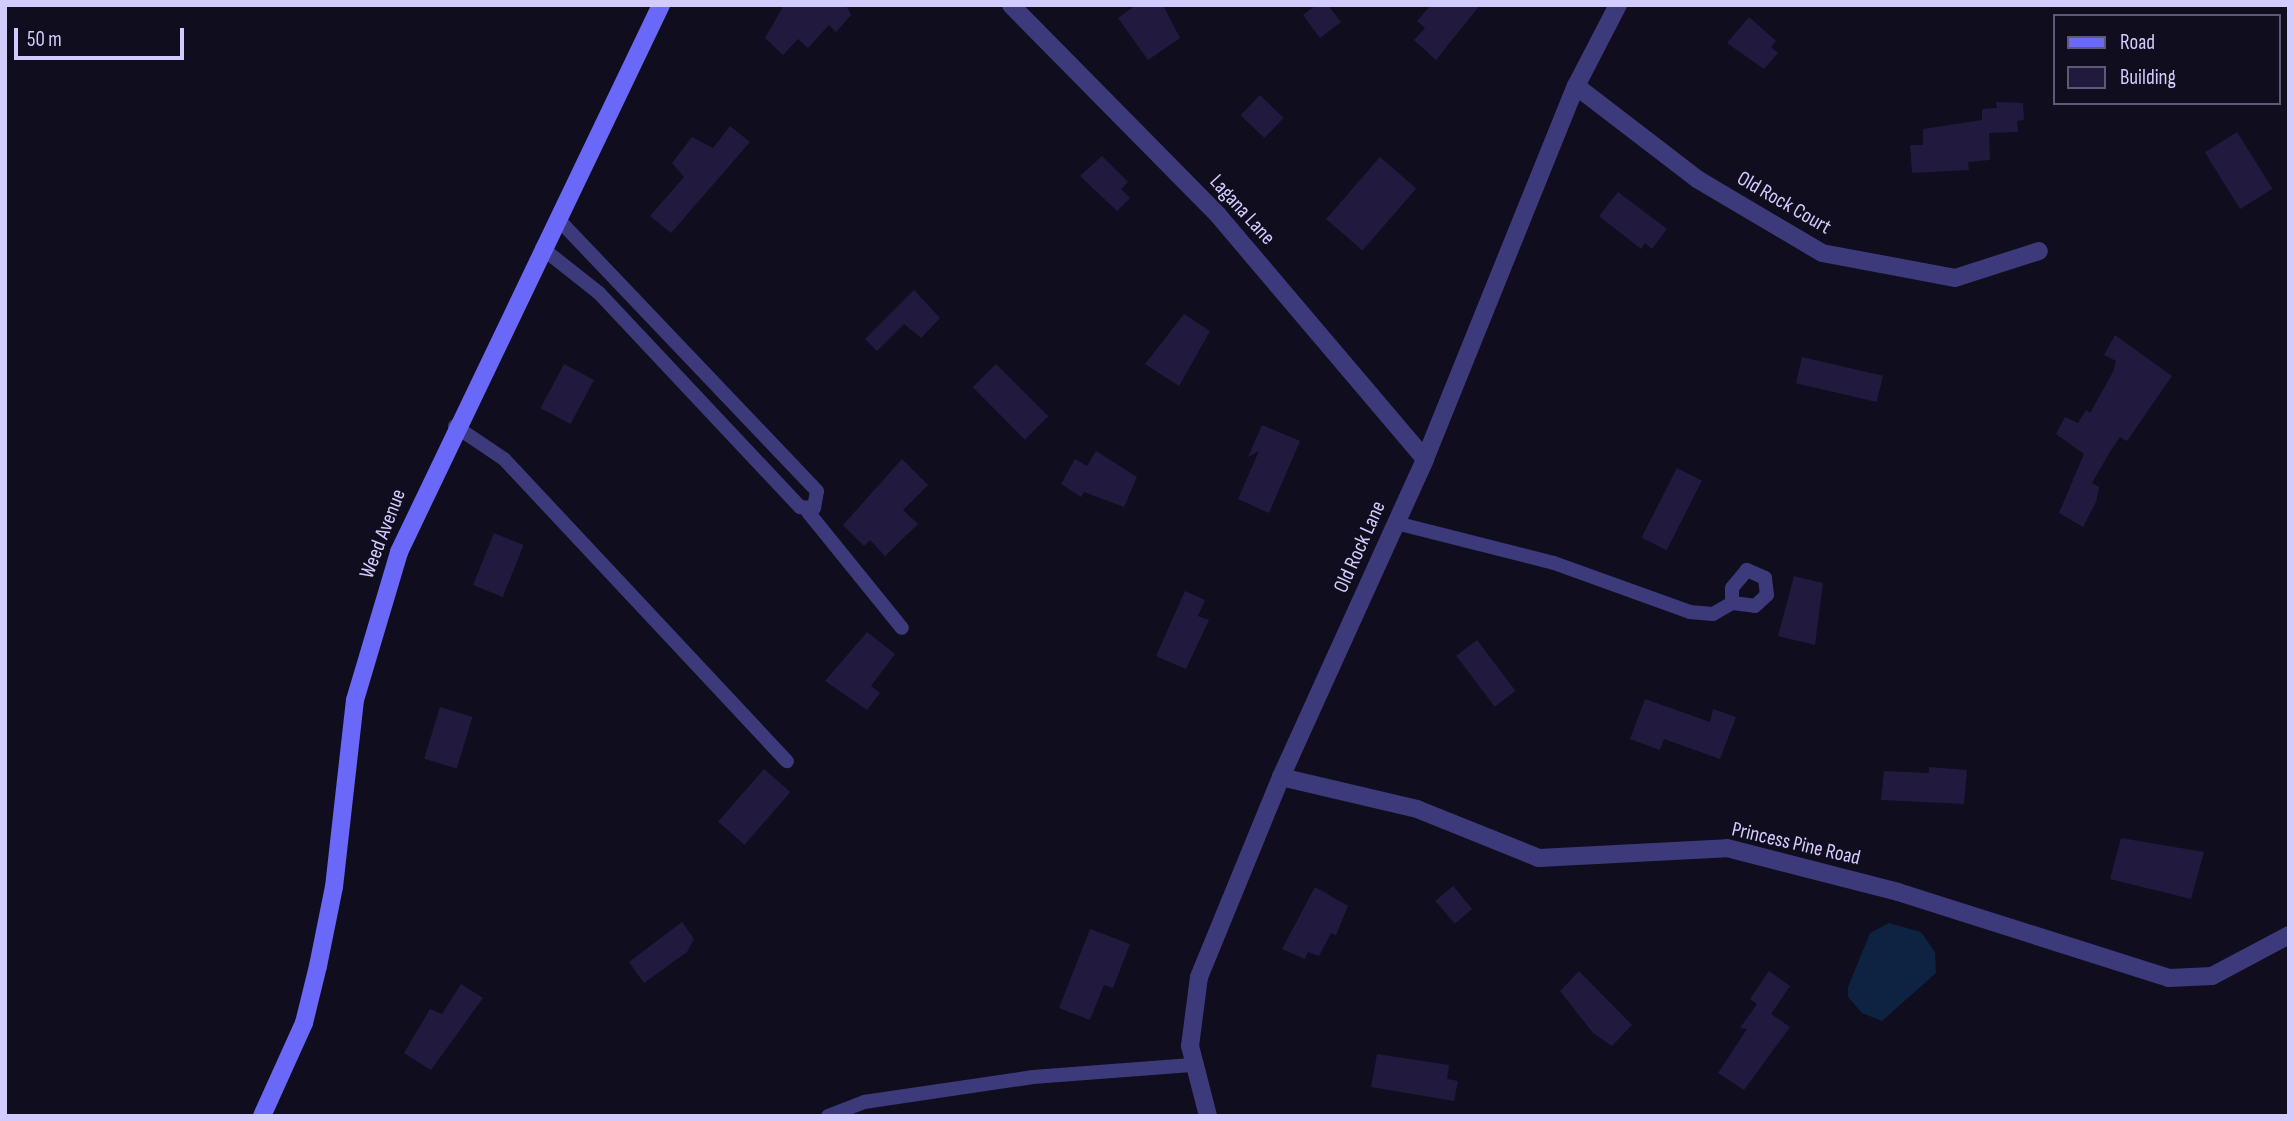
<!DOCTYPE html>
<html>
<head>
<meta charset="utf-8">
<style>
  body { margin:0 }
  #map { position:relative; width:2294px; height:1121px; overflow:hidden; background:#100d1e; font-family:"Sofia Sans Condensed",sans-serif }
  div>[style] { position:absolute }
  .water>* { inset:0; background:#0e2241 }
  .building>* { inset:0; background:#211a3e; transform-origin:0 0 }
  .service>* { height:14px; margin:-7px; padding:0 7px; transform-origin:7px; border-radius:7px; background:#3c3a7a }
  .minor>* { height:18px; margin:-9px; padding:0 9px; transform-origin:9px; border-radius:9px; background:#3c3a7a }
  .secondary>* { height:18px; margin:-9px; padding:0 9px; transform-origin:9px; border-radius:9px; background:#6a68f8 }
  span { translate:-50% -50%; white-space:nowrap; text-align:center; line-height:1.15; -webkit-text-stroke:5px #100d1e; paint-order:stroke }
  .street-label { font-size:21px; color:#d1ccfd }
  .frame { position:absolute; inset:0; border:7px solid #d1ccfd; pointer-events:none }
  .legend { position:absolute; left:2053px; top:14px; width:228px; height:91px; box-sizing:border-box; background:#100d1e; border:2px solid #5d5977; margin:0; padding:9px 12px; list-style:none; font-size:21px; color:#d1ccfd }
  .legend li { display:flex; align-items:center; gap:14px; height:35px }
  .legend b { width:35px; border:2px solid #5d5977 }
  .scale { position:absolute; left:14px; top:28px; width:170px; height:32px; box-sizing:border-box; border:4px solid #d1ccfd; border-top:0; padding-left:9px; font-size:21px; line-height:24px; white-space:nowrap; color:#d1ccfd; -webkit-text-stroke:5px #100d1e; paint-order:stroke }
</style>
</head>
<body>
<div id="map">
  <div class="water">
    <i style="clip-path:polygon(1889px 923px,1921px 932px,1935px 952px,1936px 973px,1882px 1021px,1862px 1013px,1848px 997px,1848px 987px,1870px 933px)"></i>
  </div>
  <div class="building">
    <i style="clip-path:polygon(784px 5px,846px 5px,851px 15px,836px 32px,829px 25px,808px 48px,798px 39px,783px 55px,765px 38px)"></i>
    <i style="clip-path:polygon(1136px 5px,1163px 5px,1180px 38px,1148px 60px,1118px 18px)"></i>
    <i style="clip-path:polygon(1316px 5px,1328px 5px,1341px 22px,1320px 38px,1303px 15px)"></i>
    <i style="clip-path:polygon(1431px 5px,1480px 5px,1436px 60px,1414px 40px,1425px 28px,1417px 21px)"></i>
    <i style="clip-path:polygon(1749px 17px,1776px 41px,1771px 47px,1778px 53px,1764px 69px,1727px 43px)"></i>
    <i style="left:1260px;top:95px;width:33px;height:28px;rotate:44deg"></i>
    <i style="clip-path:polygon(1996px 102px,2023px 103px,2024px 120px,2017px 121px,2018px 132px,1989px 133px,1990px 160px,1968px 162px,1969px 170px,1912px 173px,1910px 145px,1923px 145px,1923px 129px,1982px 120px,1982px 109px,1997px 108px)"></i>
    <i style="clip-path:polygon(730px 126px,750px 142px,671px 233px,650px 216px,684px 177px,672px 163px,692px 137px,713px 148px)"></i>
    <i style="left:2237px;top:132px;width:67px;height:38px;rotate:58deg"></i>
    <i style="clip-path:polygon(1102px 156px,1128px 182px,1121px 189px,1130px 198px,1117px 211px,1080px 176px)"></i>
    <i style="left:1380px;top:157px;width:48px;height:82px;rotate:41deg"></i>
    <i style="clip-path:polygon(1618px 192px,1667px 229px,1652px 249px,1645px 243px,1641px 249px,1599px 216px)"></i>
    <i style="clip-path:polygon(914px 290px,940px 318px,921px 338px,904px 324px,877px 351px,865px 339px)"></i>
    <i style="clip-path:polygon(1184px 314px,1210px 331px,1179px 386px,1145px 364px)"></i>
    <i style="clip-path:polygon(2115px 335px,2172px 376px,2127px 441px,2120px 437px,2111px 450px,2092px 483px,2099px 487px,2096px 502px,2083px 527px,2059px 513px,2084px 454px,2056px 434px,2065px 417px,2078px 423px,2086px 410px,2090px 413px,2113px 372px,2116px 361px,2104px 355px)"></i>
    <i style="left:1802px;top:357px;width:83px;height:27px;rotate:13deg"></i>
    <i style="left:564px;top:364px;width:34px;height:50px;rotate:28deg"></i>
    <i style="left:996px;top:364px;width:74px;height:33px;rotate:45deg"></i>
    <i style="clip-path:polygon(1262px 425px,1300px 441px,1269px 513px,1238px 499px,1259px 451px,1248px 457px)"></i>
    <i style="clip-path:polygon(1096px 451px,1137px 477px,1124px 507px,1084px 492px,1081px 497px,1061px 484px,1075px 459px,1087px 466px)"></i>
    <i style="clip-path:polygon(902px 459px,928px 485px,903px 510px,918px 524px,885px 556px,870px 540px,864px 546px,843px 525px)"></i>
    <i style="left:1677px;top:468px;width:28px;height:78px;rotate:27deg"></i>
    <i style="left:494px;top:533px;width:32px;height:56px;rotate:22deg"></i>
    <i style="clip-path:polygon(1794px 576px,1823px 583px,1815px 645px,1778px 636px)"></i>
    <i style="clip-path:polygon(1185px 591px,1205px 600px,1198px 616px,1209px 620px,1186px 669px,1156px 656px)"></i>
    <i style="clip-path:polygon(867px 632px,895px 654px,871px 686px,880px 693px,867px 710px,825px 681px)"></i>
    <i style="left:1477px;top:640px;width:64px;height:26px;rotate:53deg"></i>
    <i style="clip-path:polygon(1645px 699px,1710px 722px,1713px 709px,1736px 717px,1720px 759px,1664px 739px,1660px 750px,1630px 739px)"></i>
    <i style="left:440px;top:707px;width:34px;height:54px;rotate:17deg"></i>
    <i style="clip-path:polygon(1929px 767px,1967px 770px,1964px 804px,1881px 800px,1884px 771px,1929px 773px)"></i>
    <i style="left:764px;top:769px;width:35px;height:70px;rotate:41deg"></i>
    <i style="clip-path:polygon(2121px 838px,2204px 852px,2191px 899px,2110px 879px)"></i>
    <i style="left:1453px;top:886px;width:30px;height:23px;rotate:50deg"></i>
    <i style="clip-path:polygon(1315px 887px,1348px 906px,1336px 935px,1331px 933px,1319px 956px,1308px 952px,1305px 959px,1282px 949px)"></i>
    <i style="clip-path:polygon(682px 922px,694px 939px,687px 952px,644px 983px,629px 962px)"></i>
    <i style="clip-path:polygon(1090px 929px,1130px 944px,1113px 988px,1104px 985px,1090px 1020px,1059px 1008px)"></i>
    <i style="clip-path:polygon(1579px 971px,1632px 1025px,1612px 1046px,1593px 1033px,1560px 991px)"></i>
    <i style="clip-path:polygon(1769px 971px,1790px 986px,1771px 1014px,1790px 1027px,1744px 1090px,1718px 1073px,1747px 1029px,1740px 1028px,1757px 1004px,1750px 999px)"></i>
    <i style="clip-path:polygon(461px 984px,483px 998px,431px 1070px,404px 1053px,430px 1009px,442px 1014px)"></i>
    <i style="clip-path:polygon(1377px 1054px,1449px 1065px,1447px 1079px,1458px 1081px,1454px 1101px,1371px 1087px)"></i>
  </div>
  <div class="service">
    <i style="left:542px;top:248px;width:73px;rotate:38.3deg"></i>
    <i style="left:599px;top:293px;width:294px;rotate:46.8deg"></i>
    <i style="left:800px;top:507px;width:14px;rotate:4deg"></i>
    <i style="left:814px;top:508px;width:17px;rotate:-80deg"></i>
    <i style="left:817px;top:491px;width:377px;rotate:-133.6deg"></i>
    <i style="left:455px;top:426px;width:59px;rotate:34deg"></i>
    <i style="left:504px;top:459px;width:414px;rotate:46.9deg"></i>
    <i style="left:808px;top:512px;width:149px;rotate:51deg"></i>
    <i style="left:1396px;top:523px;width:163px;rotate:14.2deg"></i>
    <i style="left:1554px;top:563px;width:145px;rotate:19.8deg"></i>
    <i style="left:1690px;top:612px;width:23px;rotate:5deg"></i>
    <i style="left:1713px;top:614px;width:22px;rotate:-30deg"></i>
    <i style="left:1732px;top:603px;width:23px;rotate:7deg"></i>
    <i style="left:1755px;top:606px;width:16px;rotate:-43deg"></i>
    <i style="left:1767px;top:595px;width:17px;rotate:-97deg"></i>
    <i style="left:1765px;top:578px;width:20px;rotate:-156deg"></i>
    <i style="left:1747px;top:570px;width:23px;rotate:130deg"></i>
    <i style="left:1732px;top:588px;width:15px;rotate:90deg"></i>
    <i style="left:828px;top:1116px;width:39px;rotate:-21deg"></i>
    <i style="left:864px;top:1102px;width:171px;rotate:-8.4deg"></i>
    <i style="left:1033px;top:1077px;width:159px;rotate:-4.3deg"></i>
  </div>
  <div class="minor">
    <i style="left:1011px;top:5px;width:295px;rotate:45.4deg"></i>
    <i style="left:1218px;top:215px;width:320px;rotate:49.7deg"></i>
    <i style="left:1576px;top:86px;width:153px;rotate:37.5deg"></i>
    <i style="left:1697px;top:179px;width:145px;rotate:30.6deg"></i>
    <i style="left:1822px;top:253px;width:135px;rotate:10.6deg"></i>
    <i style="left:1955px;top:278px;width:88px;rotate:-17.8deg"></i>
    <i style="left:1281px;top:777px;width:140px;rotate:13.2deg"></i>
    <i style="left:1417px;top:809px;width:131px;rotate:21.9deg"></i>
    <i style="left:1539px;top:858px;width:188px;rotate:-3deg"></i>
    <i style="left:1727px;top:848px;width:177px;rotate:14.4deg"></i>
    <i style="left:1898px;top:892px;width:284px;rotate:17.6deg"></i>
    <i style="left:2169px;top:978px;width:43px;rotate:-2.7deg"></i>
    <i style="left:2212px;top:976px;width:87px;rotate:-28deg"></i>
    <i style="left:1208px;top:1116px;width:72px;rotate:-104.4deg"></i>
    <i style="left:1190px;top:1046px;width:70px;rotate:-82.6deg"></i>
    <i style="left:1199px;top:977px;width:216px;rotate:-67.7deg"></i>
    <i style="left:1281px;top:777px;width:349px;rotate:-65.6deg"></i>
    <i style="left:1425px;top:459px;width:402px;rotate:-68deg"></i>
    <i style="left:1576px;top:86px;width:91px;rotate:-62.6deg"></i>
  </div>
  <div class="secondary">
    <i style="left:262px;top:1116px;width:102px;rotate:-65.7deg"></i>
    <i style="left:304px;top:1023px;width:59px;rotate:-76.2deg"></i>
    <i style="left:318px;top:966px;width:81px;rotate:-78.6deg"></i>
    <i style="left:334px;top:887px;width:188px;rotate:-83.6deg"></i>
    <i style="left:355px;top:700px;width:154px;rotate:-73.4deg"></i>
    <i style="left:399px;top:552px;width:607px;rotate:-64.41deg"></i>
  </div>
  <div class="street-label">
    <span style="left:1784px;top:203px;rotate:30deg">Old Rock Court</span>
    <span style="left:1242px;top:210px;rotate:48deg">Lagana Lane</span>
    <span style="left:383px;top:534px;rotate:-69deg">Weed Avenue</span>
    <span style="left:1360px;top:547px;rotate:-66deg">Old Rock Lane</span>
    <span style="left:1796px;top:844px;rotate:13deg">Princess Pine Road</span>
  </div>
  <div class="frame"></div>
  <ul class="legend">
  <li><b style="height:9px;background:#6a68f8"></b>Road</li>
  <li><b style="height:19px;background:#211a3e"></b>Building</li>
  </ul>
  <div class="scale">50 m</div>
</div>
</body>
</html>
